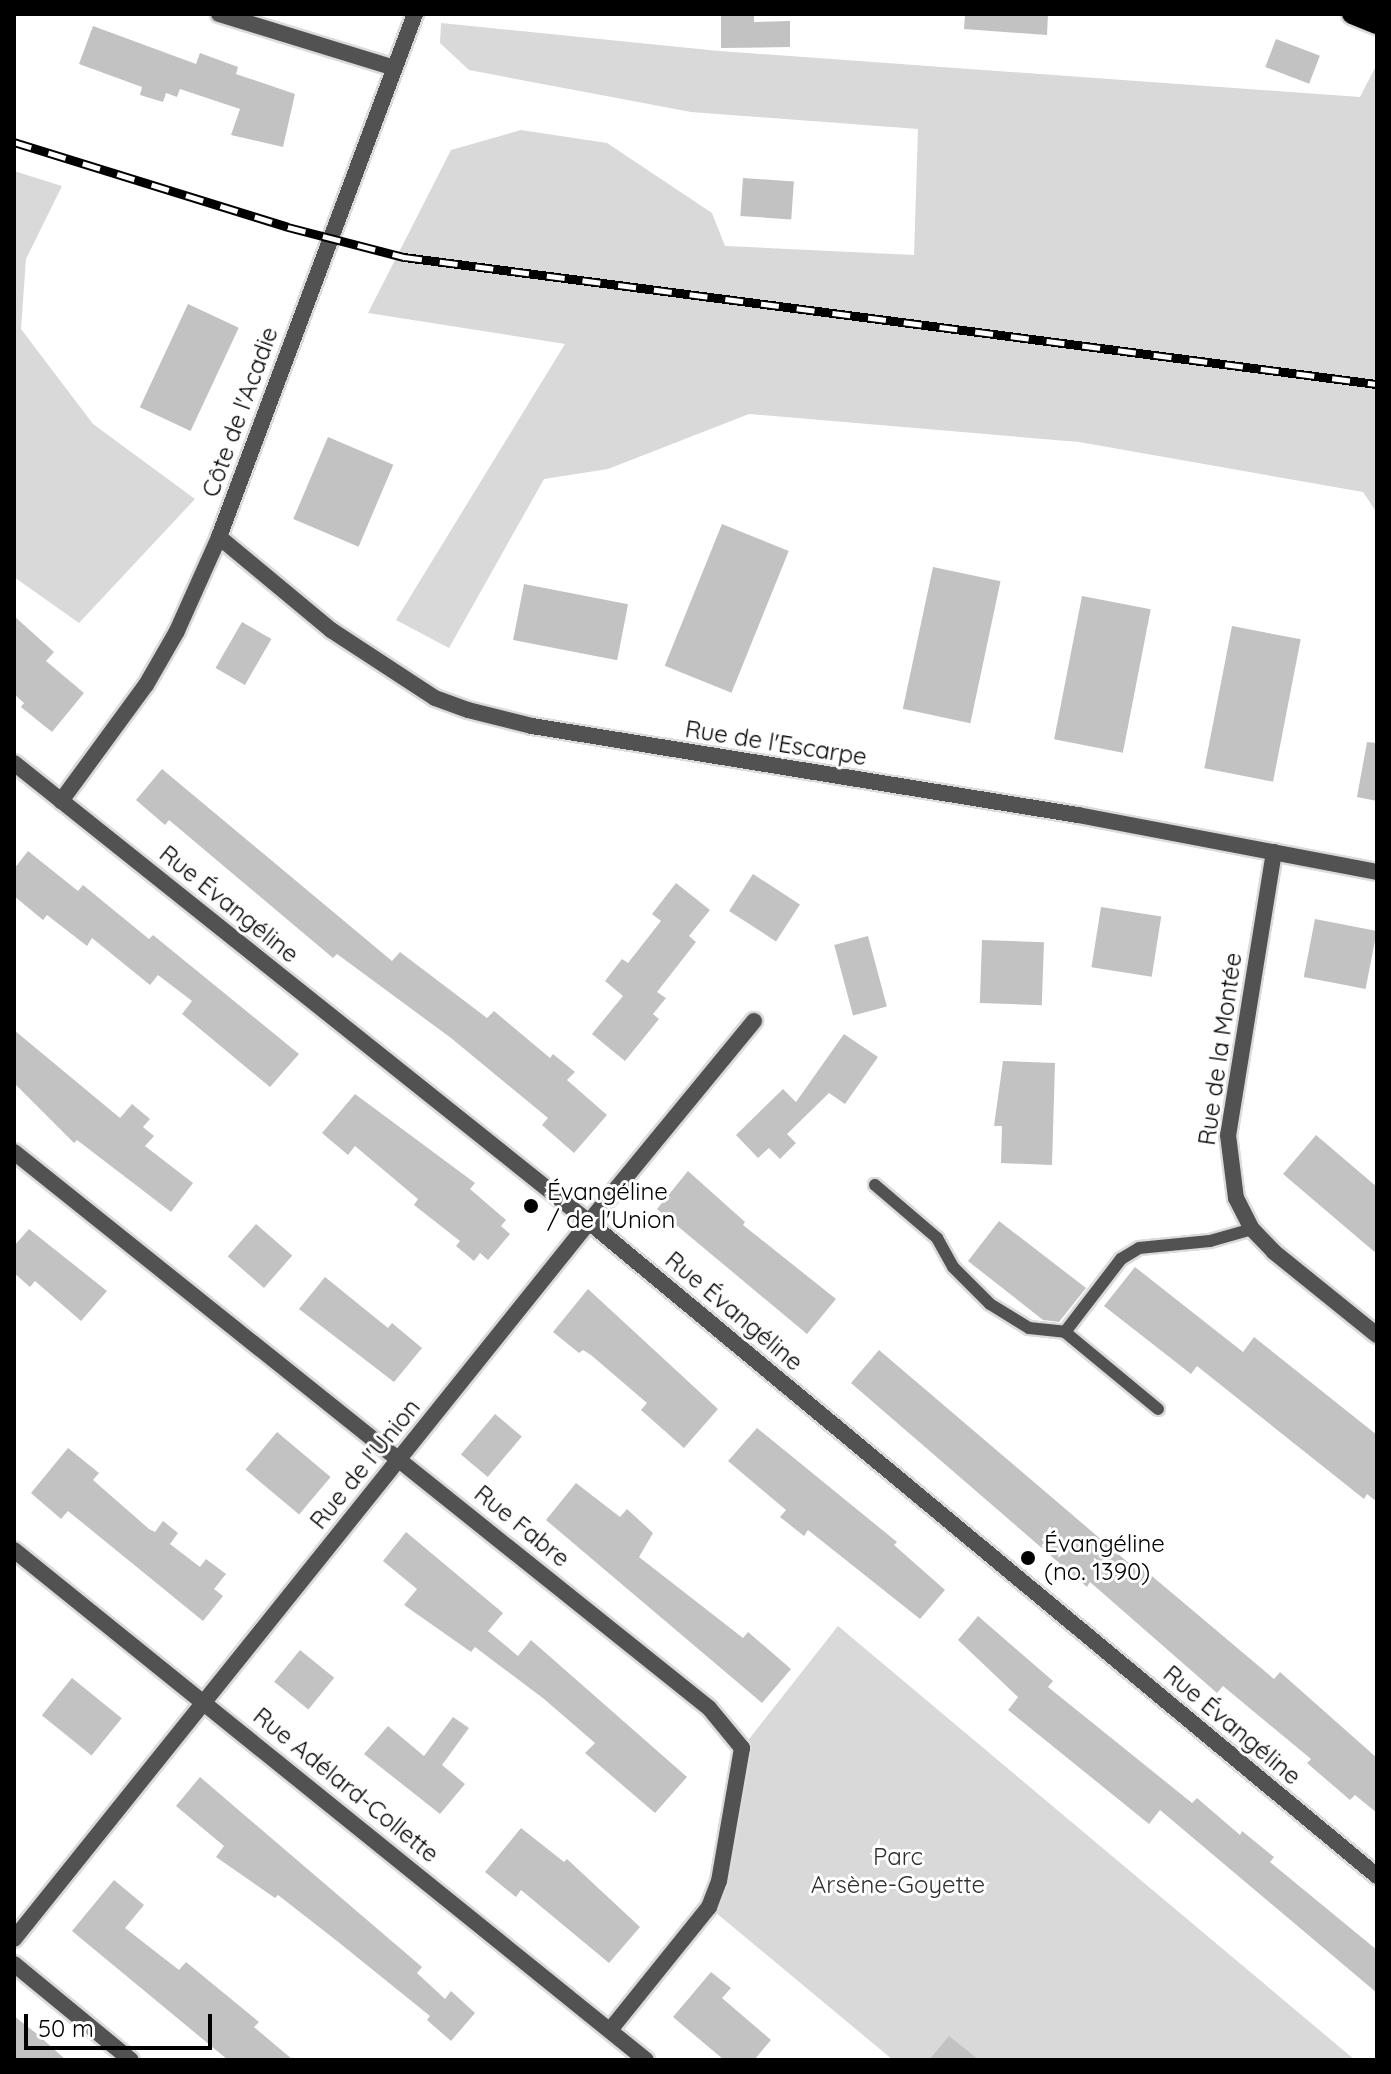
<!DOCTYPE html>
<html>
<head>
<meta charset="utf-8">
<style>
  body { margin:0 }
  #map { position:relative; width:1391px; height:2074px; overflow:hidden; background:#fff; font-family:Quicksand,sans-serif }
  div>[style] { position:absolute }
  .green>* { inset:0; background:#d9d9d9 }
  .building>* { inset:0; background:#c2c2c2; transform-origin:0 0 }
  .roads { filter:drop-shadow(2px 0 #dbdbdb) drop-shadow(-2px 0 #dbdbdb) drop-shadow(0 2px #dbdbdb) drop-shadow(0 -2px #dbdbdb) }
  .service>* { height:12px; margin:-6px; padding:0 6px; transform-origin:6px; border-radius:6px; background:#525252 }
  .minor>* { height:16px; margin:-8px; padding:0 8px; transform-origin:8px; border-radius:8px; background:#525252 }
  .tertiary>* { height:16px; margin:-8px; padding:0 8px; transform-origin:8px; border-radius:8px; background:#525252 }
  .primary>* { height:20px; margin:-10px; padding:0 10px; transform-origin:10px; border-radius:10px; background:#000 }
  .rail>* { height:9px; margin-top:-4.5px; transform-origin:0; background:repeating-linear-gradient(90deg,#fff 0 18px,#000 0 36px); box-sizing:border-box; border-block:2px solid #000 }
  .dots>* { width:22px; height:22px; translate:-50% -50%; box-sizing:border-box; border:4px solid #fff; border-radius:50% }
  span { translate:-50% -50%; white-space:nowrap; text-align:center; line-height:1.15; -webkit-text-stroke:6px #fff; paint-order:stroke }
  .street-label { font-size:24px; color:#000 }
  .poi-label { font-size:24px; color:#000 }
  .left { translate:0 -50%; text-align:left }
  .park-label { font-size:24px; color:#303030 }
  .frame { position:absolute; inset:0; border:16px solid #000; pointer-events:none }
  .scale { position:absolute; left:24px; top:2014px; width:188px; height:36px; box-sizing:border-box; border:4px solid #000; border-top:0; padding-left:10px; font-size:24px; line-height:28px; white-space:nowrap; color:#000; -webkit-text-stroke:6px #fff; paint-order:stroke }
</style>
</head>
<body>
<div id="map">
  <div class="green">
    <i style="clip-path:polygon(441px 23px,719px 51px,1360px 97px,1377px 64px,1377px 513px,1363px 492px,1079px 442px,749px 414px,608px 469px,544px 479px,449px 648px,396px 620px,565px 344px,368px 313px,451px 150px,521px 130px,607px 143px,712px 213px,725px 246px,914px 255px,918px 129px,691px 112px,469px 70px,440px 43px)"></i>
    <i style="clip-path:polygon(14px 171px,62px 186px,26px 259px,21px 329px,93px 424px,195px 499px,79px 623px,14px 577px)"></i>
    <i style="clip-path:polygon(838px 1626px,1355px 2060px,893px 2060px,709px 1907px,742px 1748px)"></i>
  </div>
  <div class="building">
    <i style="clip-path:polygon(721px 14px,754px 14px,754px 22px,790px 21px,790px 47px,721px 48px)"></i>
    <i style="clip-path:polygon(965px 14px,1048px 14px,1047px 35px,964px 29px)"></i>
    <i style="clip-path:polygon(93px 26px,196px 64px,200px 53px,238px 67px,236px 74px,295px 94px,283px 147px,231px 135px,240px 109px,180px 89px,177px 97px,166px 93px,163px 102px,140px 95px,142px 87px,79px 64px)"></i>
    <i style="left:1276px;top:39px;width:47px;height:30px;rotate:21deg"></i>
    <i style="left:743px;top:178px;width:51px;height:38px;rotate:4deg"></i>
    <i style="left:188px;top:304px;width:56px;height:114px;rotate:25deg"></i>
    <i style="left:328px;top:437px;width:71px;height:89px;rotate:23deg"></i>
    <i style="left:722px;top:524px;width:72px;height:153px;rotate:22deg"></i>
    <i style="left:933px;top:567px;width:69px;height:145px;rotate:12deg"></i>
    <i style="left:524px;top:584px;width:106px;height:57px;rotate:11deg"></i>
    <i style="left:1082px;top:596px;width:70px;height:146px;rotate:11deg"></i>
    <i style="clip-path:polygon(14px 616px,54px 652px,46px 661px,84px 693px,52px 732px,21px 707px,24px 703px,14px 694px)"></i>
    <i style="left:242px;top:622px;width:34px;height:53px;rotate:30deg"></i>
    <i style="left:1232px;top:626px;width:70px;height:145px;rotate:11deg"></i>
    <i style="clip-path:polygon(1367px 742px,1377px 743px,1377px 801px,1357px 797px)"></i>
    <i style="clip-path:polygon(162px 769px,392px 961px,400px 952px,487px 1018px,494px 1011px,550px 1058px,553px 1054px,575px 1072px,567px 1080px,607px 1115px,574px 1153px,542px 1125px,548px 1118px,451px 1038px,337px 954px,333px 958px,169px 820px,165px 825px,136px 800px)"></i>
    <i style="clip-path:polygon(28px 851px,78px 891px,83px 885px,149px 939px,153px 935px,299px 1054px,270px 1087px,182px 1014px,192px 1001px,158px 975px,150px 985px,92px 938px,87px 946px,47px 915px,43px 920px,14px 896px,14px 869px)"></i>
    <i style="left:753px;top:874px;width:56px;height:44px;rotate:33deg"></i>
    <i style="clip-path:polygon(676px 883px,710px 910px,689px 936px,696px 942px,657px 992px,666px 998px,653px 1014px,659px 1019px,625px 1061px,592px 1034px,623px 996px,605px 981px,622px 959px,628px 963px,661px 921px,652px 914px)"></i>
    <i style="left:1101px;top:907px;width:61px;height:61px;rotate:9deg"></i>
    <i style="left:1315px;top:919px;width:63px;height:59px;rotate:11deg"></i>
    <i style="left:868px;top:936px;width:73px;height:35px;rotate:75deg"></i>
    <i style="left:982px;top:940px;width:62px;height:63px;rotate:2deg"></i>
    <i style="clip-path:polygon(14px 1030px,120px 1118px,132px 1104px,150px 1119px,143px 1127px,154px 1136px,145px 1146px,193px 1183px,171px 1212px,77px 1140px,74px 1143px,14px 1083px)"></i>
    <i style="clip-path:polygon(844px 1034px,878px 1057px,845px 1104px,829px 1093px,787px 1134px,796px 1143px,780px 1159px,769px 1148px,758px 1158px,736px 1135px,783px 1089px,796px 1102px)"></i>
    <i style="clip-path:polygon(1003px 1061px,1055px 1063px,1052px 1165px,1001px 1163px,1002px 1126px,994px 1126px)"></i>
    <i style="clip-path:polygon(355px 1094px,475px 1183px,470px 1189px,506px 1220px,501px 1226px,510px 1234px,488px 1260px,480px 1253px,474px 1261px,456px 1246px,460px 1241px,414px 1205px,418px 1199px,355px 1146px,348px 1155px,322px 1133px)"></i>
    <i style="clip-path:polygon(1316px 1135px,1377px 1187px,1377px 1254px,1283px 1174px)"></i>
    <i style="clip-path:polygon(688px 1171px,745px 1222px,743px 1225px,836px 1299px,807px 1334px,657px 1209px)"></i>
    <i style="clip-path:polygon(999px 1221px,1086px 1288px,1059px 1322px,1043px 1320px,968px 1261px)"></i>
    <i style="left:256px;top:1224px;width:48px;height:43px;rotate:41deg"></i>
    <i style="clip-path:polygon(29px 1229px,107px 1291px,81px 1321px,35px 1281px,30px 1287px,14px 1273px,14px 1246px)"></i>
    <i style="clip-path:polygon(1135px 1267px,1243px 1352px,1254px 1337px,1377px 1435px,1377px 1502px,1367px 1494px,1364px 1499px,1197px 1366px,1191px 1374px,1104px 1306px)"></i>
    <i style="clip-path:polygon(325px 1277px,388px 1328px,392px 1323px,422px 1348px,394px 1382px,299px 1309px)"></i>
    <i style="clip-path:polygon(588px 1289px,718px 1409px,684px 1448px,641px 1410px,647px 1403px,591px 1355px,583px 1350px,579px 1353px,553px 1332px)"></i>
    <i style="clip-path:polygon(879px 1350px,1137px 1570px,1140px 1566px,1274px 1679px,1280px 1672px,1377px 1758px,1377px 1813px,1355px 1795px,1350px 1800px,1307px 1763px,1311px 1759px,1223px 1686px,1217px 1693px,1090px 1582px,1087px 1587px,851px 1383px)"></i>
    <i style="left:495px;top:1414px;width:35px;height:53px;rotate:40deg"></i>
    <i style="clip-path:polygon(757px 1428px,897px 1542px,894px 1545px,945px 1590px,920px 1619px,808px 1530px,804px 1536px,780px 1517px,786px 1510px,728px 1461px)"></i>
    <i style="left:277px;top:1432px;width:70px;height:49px;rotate:40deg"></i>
    <i style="clip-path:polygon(68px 1448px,99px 1473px,93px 1480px,149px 1529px,155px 1532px,163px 1521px,178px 1533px,170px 1544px,200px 1567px,206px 1559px,226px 1574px,214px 1589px,223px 1596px,203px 1621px,68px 1511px,61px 1519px,31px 1493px)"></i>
    <i style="clip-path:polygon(576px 1483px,620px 1517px,627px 1509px,653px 1533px,639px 1557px,743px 1638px,748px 1632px,791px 1669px,762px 1703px,546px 1520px)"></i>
    <i style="clip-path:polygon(406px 1532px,503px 1613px,488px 1631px,518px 1656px,531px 1640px,687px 1777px,655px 1813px,585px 1753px,595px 1743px,544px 1699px,475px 1647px,471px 1652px,404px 1605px,417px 1589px,383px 1561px)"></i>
    <i style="clip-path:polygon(978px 1616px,1053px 1681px,1048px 1687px,1192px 1803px,1197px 1798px,1240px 1835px,1242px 1831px,1274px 1857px,1270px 1862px,1377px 1950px,1377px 1993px,1160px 1810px,1149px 1824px,1008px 1710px,1018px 1697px,958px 1640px)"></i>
    <i style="left:300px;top:1650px;width:44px;height:41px;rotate:39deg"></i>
    <i style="left:72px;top:1678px;width:64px;height:48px;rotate:39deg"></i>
    <i style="clip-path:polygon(453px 1717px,469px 1728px,442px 1765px,465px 1784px,440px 1814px,364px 1754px,388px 1726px,424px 1756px)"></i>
    <i style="clip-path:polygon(200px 1777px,422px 1967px,417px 1973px,445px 1999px,451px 1991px,475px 2013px,451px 2041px,427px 2020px,430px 2016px,337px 1941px,278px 1895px,275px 1898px,216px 1857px,224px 1846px,176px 1806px)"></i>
    <i style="clip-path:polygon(521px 1828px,564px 1862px,567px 1859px,640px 1927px,609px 1963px,521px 1890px,516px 1897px,485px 1872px)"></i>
    <i style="clip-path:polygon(114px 1880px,144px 1905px,125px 1928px,179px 1970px,186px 1962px,259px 2022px,254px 2027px,293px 2060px,228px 2060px,72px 1931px)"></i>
    <i style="clip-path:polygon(711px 1972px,731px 1988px,722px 1998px,771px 2040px,754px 2060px,724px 2060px,673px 2017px)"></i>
    <i style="clip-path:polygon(14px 2016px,37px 2034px,66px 2060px,14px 2060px)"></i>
    <i style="clip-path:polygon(949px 2036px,979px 2060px,929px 2060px)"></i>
  </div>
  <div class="roads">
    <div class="service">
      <i style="left:875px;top:1185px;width:82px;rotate:40.5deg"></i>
      <i style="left:937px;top:1238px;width:33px;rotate:61deg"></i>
      <i style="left:953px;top:1267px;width:52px;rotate:45deg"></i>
      <i style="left:990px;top:1304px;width:46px;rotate:31.6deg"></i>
      <i style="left:1029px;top:1328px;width:36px;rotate:6deg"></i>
      <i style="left:1158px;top:1409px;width:121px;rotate:-140.4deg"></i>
      <i style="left:1065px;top:1332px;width:92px;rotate:-52.5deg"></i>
      <i style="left:1121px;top:1259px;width:21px;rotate:-31deg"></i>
      <i style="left:1139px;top:1248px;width:71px;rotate:-5.6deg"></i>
      <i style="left:1210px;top:1241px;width:44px;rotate:-15.9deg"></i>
    </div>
    <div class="minor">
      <i style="left:219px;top:14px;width:183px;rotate:17.1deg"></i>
      <i style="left:219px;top:537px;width:146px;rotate:39.7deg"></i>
      <i style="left:331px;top:630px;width:124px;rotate:33.2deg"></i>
      <i style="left:435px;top:698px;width:35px;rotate:20deg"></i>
      <i style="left:468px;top:710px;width:66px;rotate:14deg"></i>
      <i style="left:532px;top:726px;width:553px;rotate:9.26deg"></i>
      <i style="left:1078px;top:815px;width:304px;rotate:10.8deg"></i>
      <i style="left:1274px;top:852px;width:287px;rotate:99.2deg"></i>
      <i style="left:1228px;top:1135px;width:64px;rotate:82.8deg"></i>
      <i style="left:1236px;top:1198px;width:35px;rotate:63deg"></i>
      <i style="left:1252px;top:1229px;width:32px;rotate:46deg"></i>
      <i style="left:1274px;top:1252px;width:132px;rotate:38.9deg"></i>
      <i style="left:754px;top:1021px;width:260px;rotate:129.4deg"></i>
      <i style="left:589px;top:1222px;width:1024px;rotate:39.69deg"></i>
      <i style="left:14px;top:1152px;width:890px;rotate:38.66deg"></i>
      <i style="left:709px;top:1708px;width:52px;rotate:50.5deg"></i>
      <i style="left:742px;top:1748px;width:135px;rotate:99.8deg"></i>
      <i style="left:719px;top:1881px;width:28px;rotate:111deg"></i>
      <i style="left:709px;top:1907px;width:156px;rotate:128.8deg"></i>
      <i style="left:14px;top:1550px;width:812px;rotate:38.9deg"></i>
      <i style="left:14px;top:1964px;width:151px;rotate:39.4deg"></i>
    </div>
    <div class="tertiary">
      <i style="left:14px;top:763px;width:736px;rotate:38.6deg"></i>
      <i style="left:589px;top:1222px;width:919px;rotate:128.73deg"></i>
      <i style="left:61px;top:801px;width:144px;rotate:-53.8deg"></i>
      <i style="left:146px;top:685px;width:62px;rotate:-60.1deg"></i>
      <i style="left:177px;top:631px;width:103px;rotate:-65.9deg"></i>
      <i style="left:219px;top:537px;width:559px;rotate:-69.46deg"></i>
    </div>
    <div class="primary">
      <i style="left:1352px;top:14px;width:27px;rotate:22deg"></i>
    </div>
  </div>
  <div class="rail">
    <i style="left:14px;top:142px;width:287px;rotate:17.2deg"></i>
    <i style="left:288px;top:227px;width:120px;rotate:14.5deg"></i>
    <i style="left:404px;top:257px;width:981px;rotate:7.44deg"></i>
  </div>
  <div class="dots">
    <i style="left:531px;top:1206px;background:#000"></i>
    <i style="left:1028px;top:1558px;background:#000"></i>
  </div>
  <div class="street-label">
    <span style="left:240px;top:412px;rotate:-70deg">Côte de l'Acadie</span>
    <span style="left:776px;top:743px;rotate:9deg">Rue de l'Escarpe</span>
    <span style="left:229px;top:904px;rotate:39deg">Rue Évangéline</span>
    <span style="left:1220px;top:1049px;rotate:-82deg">Rue de la Montée</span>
    <span style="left:734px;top:1311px;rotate:40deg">Rue Évangéline</span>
    <span style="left:365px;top:1464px;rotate:-51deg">Rue de l'Union</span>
    <span style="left:522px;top:1526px;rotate:39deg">Rue Fabre</span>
    <span style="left:1232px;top:1725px;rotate:40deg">Rue Évangéline</span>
    <span style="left:346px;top:1785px;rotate:39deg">Rue Adélard-Collette</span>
  </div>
  <div class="poi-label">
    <span class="left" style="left:547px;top:1206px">Évangéline<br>/ de l'Union</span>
    <span class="left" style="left:1044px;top:1558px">Évangéline<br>(no. 1390)</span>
  </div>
  <div class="park-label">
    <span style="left:898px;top:1871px">Parc<br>Arsène-Goyette</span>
  </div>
  <div class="frame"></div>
  <div class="scale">50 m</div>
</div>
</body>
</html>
